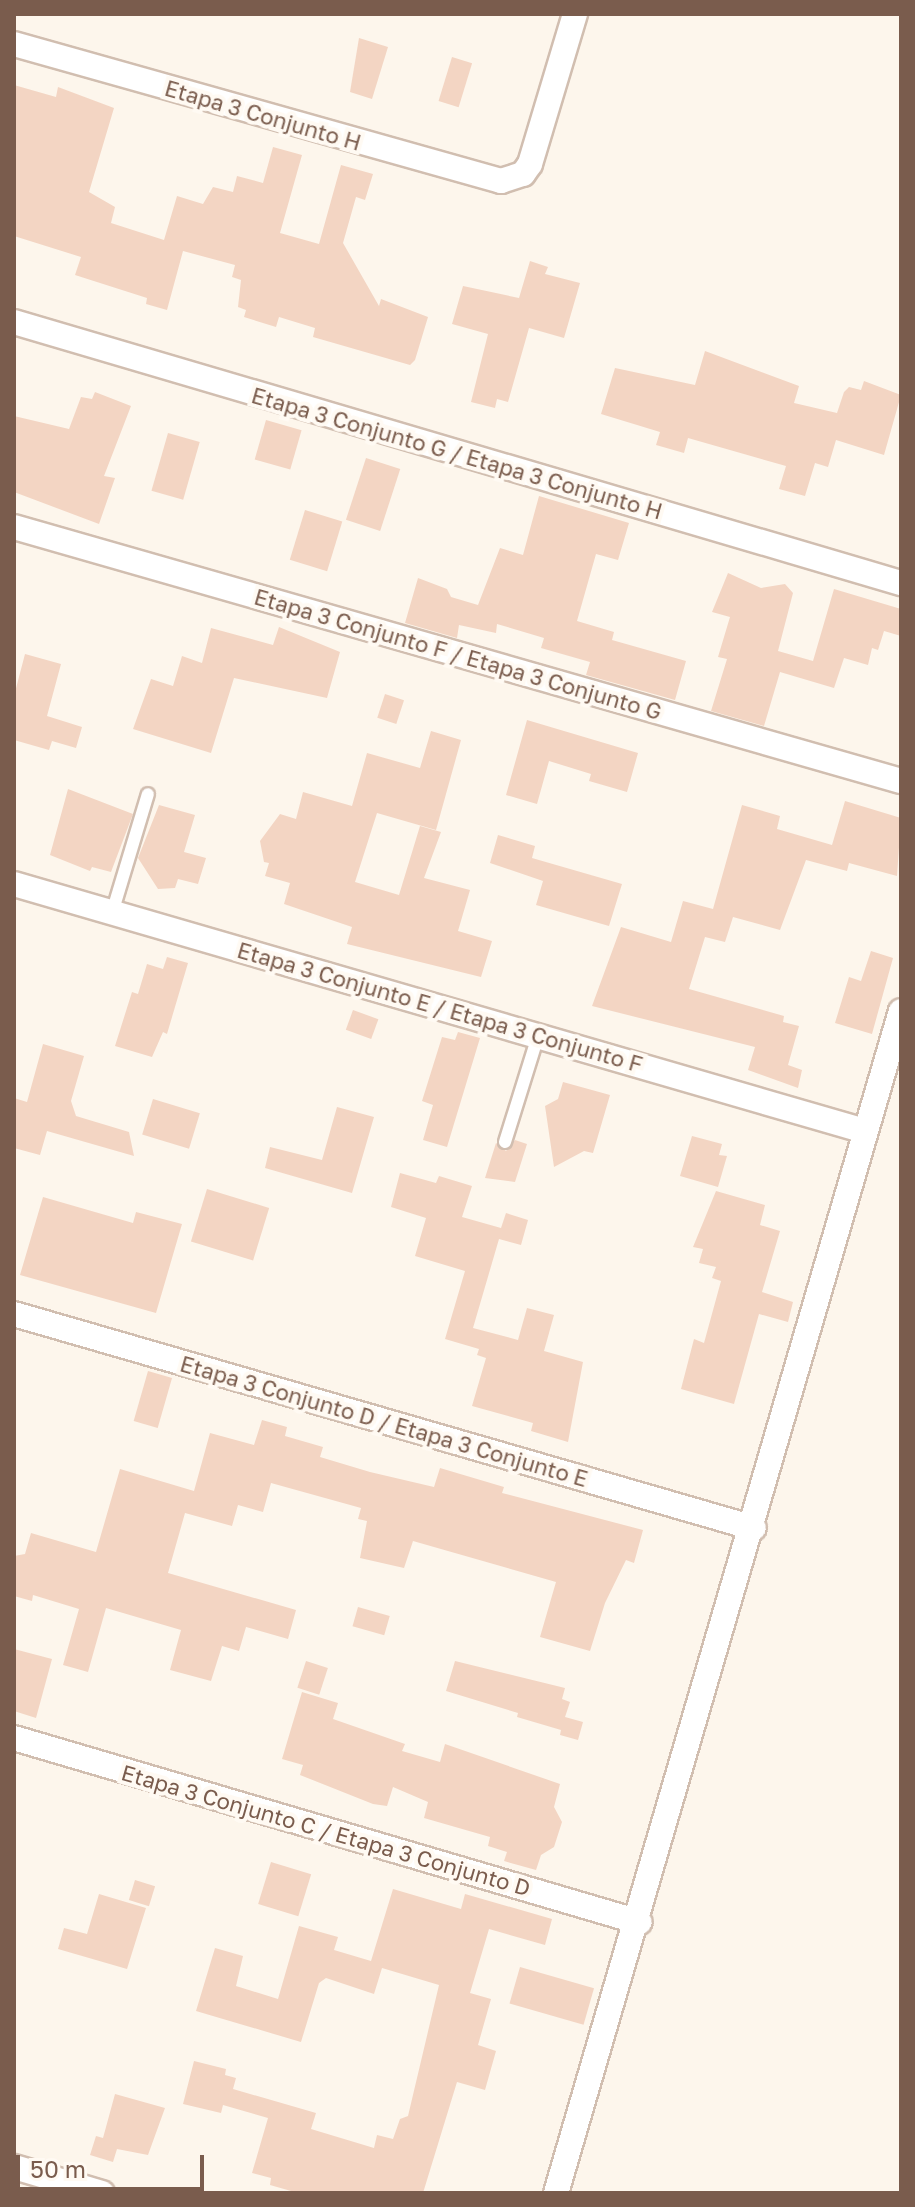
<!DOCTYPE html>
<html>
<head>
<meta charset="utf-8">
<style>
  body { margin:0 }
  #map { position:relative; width:915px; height:2207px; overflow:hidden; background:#fdf6ec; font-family:"Golos Text",sans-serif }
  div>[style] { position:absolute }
  .building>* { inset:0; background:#f3d5c3; transform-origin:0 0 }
  .roads { filter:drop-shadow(2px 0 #d1beb0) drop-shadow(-2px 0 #d1beb0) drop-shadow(0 2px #d1beb0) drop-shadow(0 -2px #d1beb0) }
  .lane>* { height:12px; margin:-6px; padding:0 6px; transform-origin:6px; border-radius:6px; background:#fff }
  .street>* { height:24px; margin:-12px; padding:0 12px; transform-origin:12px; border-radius:12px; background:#fff }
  span { translate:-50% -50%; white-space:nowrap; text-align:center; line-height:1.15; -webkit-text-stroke:8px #fffaf3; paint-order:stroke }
  .street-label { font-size:22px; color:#7a5c4d }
  .frame { position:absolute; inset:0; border:16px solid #7a5c4d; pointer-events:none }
  .scale { position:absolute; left:16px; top:2155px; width:188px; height:36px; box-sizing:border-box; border:4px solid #7a5c4d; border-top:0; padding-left:10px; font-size:24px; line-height:28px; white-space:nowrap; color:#7a5c4d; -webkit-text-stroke:6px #fffaf3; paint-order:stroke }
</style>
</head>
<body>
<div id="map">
  <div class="building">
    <i style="clip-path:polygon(359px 38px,388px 47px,372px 99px,350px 92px)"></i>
    <i style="left:452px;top:57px;width:21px;height:46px;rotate:17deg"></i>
    <i style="clip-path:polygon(14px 85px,56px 97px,58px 87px,114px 108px,89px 192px,115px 207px,111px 223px,164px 240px,177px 196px,203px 204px,213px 187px,233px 192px,237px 176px,263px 183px,273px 147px,302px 155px,280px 233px,319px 244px,341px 165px,373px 174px,365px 200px,356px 197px,343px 243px,379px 306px,381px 299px,428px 317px,415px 360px,410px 365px,313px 337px,315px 328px,279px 317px,276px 327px,244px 317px,246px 310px,238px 307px,241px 280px,232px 277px,235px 265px,183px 251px,167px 310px,146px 304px,147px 298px,75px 275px,81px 257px,14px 236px)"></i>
    <i style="clip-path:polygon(530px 261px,548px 267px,545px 274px,580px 283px,564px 338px,529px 328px,508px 402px,497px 399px,495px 408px,471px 402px,488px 334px,452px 324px,463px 286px,519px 298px)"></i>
    <i style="clip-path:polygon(705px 351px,799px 386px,794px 403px,837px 413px,844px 392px,849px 387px,861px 390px,864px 381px,901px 395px,884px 455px,836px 440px,828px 467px,815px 463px,805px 496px,779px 489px,786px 466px,688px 438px,684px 453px,656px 445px,660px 432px,601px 414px,615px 368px,695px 385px)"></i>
    <i style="clip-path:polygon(95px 392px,131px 406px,104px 476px,115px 478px,99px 524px,14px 492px,14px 416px,69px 429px,81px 397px,92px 399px)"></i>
    <i style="left:266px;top:420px;width:37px;height:41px;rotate:16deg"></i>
    <i style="left:168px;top:433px;width:33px;height:60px;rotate:16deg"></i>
    <i style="left:366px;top:458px;width:36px;height:65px;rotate:18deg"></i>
    <i style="clip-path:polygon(539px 496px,629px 523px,618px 560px,596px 554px,577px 621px,614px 632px,612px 640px,686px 661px,675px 700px,586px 675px,590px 662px,541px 648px,544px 638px,497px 624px,496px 633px,459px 625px,457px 638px,405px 623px,418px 578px,447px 589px,451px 597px,478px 605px,500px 548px,523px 555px)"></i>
    <i style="left:305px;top:510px;width:39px;height:52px;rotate:17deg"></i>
    <i style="clip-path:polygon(728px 573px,761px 588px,785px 584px,793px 593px,778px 651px,813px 661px,834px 589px,901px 609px,901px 636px,884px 631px,878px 650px,872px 648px,868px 665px,844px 658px,834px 688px,780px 672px,764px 726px,711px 711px,727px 659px,718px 657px,730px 617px,712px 612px)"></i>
    <i style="clip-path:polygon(279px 627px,340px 652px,327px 698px,234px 678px,211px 753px,133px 729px,151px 679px,173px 686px,182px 656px,202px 663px,211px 628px,273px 645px)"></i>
    <i style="clip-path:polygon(25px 654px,61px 664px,47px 716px,82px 727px,76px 748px,52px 741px,49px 750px,14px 740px,14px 696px)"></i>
    <i style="left:385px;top:694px;width:20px;height:25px;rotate:18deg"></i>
    <i style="clip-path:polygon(527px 720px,638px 753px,627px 792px,589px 781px,591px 774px,549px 761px,537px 804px,506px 795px)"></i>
    <i style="clip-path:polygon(431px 731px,461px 740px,436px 830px,377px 813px,355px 882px,399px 895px,420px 826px,441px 832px,424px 878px,470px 890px,458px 931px,492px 941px,481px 977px,347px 944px,352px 927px,284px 904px,290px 883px,265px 876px,269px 863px,264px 862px,260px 841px,280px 814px,296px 819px,303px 792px,352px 806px,367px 753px,420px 768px)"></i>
    <i style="clip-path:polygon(68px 789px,133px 814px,111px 872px,92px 867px,90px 871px,50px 855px)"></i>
    <i style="clip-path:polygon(845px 801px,901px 818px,897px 876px,849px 863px,847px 871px,806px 860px,780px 930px,733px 917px,725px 942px,705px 937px,689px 989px,784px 1016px,783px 1022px,799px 1026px,788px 1065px,802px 1070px,798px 1088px,748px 1070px,755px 1047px,592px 1006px,621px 927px,671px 942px,683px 901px,713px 909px,742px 805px,780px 816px,777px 829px,832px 845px)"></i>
    <i style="clip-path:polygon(159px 805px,195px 815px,184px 852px,206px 858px,198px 884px,178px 879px,175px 888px,158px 889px,138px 858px)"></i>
    <i style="clip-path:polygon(498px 835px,535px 846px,532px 858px,622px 884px,609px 926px,536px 905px,543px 881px,490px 863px)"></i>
    <i style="clip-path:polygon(871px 951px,893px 958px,872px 1034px,835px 1023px,849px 977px,861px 981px)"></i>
    <i style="clip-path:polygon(167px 957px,188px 963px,167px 1034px,163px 1032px,152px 1057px,115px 1046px,132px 992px,138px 994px,147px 964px,163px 969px)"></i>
    <i style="left:353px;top:1010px;width:27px;height:21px;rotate:20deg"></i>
    <i style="clip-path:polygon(458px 1032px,480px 1038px,447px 1147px,423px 1140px,433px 1105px,422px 1101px,442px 1037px,455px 1040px)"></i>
    <i style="clip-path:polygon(43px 1044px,84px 1056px,71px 1101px,76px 1116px,129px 1132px,134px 1156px,47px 1131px,40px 1155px,14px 1148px,14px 1098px,27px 1102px)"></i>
    <i style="clip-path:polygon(563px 1082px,610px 1095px,593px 1153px,584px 1151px,554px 1167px,545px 1106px,558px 1099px)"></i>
    <i style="left:153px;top:1099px;width:49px;height:37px;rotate:17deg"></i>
    <i style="clip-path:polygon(337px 1107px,374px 1117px,352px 1193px,265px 1168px,270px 1147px,322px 1160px)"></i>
    <i style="clip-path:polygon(692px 1136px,722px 1144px,719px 1155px,727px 1156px,718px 1187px,680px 1176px)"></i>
    <i style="clip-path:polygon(515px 1140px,527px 1144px,515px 1182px,485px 1178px,496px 1143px,506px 1151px)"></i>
    <i style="clip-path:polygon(400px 1173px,436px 1183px,439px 1176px,472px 1186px,462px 1217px,501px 1228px,506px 1213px,528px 1220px,521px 1245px,499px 1239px,473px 1328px,518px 1340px,527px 1308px,554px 1315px,544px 1351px,583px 1362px,568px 1442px,531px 1431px,533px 1423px,472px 1406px,486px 1358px,477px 1355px,479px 1349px,445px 1339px,465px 1271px,415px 1256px,426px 1218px,391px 1207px)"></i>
    <i style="left:207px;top:1189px;width:65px;height:55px;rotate:17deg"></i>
    <i style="clip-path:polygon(716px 1191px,765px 1205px,760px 1225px,780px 1231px,762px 1292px,793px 1302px,788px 1322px,759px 1314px,734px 1404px,681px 1389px,694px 1339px,704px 1343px,721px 1281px,712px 1278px,716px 1267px,699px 1263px,703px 1249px,693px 1247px)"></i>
    <i style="clip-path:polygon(43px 1197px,133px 1223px,136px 1212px,182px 1224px,156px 1313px,20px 1275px)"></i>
    <i style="left:148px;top:1371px;width:25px;height:52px;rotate:16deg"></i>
    <i style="clip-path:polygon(262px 1420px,287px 1427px,285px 1436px,323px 1447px,320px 1457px,370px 1472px,434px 1487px,440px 1468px,504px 1487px,502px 1493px,643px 1530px,634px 1563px,626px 1560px,605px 1603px,590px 1651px,540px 1637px,556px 1582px,413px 1541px,404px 1568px,360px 1558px,367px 1521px,358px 1519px,361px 1508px,271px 1483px,263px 1512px,238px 1505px,232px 1526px,185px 1513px,168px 1573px,296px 1610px,288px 1639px,246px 1627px,239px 1651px,222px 1646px,211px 1681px,170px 1670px,181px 1630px,106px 1608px,88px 1672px,63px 1665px,79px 1609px,33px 1595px,32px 1601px,14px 1596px,14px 1556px,25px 1554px,31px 1533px,96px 1552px,120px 1469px,194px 1491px,210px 1433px,254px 1445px)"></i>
    <i style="left:358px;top:1607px;width:33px;height:20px;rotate:16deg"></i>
    <i style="clip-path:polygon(14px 1649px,52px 1659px,36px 1718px,14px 1711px)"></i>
    <i style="left:306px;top:1661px;width:23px;height:28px;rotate:18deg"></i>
    <i style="clip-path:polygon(455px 1661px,565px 1688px,562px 1699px,570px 1702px,565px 1717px,583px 1722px,578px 1740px,560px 1735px,561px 1730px,517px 1717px,518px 1713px,446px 1691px)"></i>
    <i style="clip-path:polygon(302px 1692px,338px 1703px,333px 1719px,405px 1744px,402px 1751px,440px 1762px,445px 1744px,560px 1784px,554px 1807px,562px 1822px,554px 1847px,541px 1855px,536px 1870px,504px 1861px,507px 1852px,488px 1846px,490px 1837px,424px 1818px,428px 1802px,393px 1787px,387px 1806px,373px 1804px,300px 1775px,303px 1765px,282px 1759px)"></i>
    <i style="left:271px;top:1862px;width:42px;height:44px;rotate:17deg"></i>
    <i style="left:135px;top:1880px;width:21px;height:21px;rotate:17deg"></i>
    <i style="clip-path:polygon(393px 1889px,461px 1909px,465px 1894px,552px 1919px,545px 1945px,489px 1929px,470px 1993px,491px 1999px,478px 2045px,496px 2051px,485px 2090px,457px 2082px,423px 2193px,298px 2193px,270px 2185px,271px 2178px,252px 2173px,268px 2118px,223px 2105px,221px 2113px,183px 2104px,194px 2061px,226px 2069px,225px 2075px,236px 2078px,233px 2089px,316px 2113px,311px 2129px,374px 2148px,377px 2135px,393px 2139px,400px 2119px,408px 2116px,439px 1985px,382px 1968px,374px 1994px,326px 1978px,319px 1983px,301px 2042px,196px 2011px,215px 1948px,243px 1956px,236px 1986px,278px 1999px,299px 1926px,338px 1937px,334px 1950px,371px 1961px)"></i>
    <i style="clip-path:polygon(99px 1894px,146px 1908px,127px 1969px,58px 1949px,64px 1928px,87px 1934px)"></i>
    <i style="left:520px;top:1967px;width:77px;height:38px;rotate:16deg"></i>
    <i style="clip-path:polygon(115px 2094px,165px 2108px,148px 2155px,117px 2149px,113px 2162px,90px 2155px,96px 2136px,103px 2138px)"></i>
  </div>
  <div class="roads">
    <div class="lane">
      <i style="left:112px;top:913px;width:124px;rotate:-73.2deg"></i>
      <i style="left:505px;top:1142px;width:111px;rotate:-72.7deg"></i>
    </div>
    <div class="street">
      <i style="left:14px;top:44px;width:506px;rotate:15.71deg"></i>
      <i style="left:501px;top:181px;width:23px;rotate:-18deg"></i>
      <i style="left:523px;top:174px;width:12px;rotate:-55deg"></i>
      <i style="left:530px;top:164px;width:157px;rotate:-73.3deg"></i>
      <i style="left:14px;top:322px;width:925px;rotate:16.4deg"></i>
      <i style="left:14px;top:527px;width:923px;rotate:15.98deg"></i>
      <i style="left:14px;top:884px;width:886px;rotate:16.19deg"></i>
      <i style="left:14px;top:1314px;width:770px;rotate:16.13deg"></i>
      <i style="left:14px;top:1738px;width:652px;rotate:16.4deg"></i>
      <i style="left:14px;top:2167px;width:92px;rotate:16.5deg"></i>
      <i style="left:556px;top:2193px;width:1231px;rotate:-73.73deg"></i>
    </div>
  </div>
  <div class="street-label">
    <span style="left:263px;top:115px;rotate:16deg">Etapa 3 Conjunto H</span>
    <span style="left:457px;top:453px;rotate:16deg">Etapa 3 Conjunto G / Etapa 3 Conjunto H</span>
    <span style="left:458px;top:654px;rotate:16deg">Etapa 3 Conjunto F / Etapa 3 Conjunto G</span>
    <span style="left:440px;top:1007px;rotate:16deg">Etapa 3 Conjunto E / Etapa 3 Conjunto F</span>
    <span style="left:384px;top:1421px;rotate:16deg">Etapa 3 Conjunto D / Etapa 3 Conjunto E</span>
    <span style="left:326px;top:1830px;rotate:16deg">Etapa 3 Conjunto C / Etapa 3 Conjunto D</span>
  </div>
  <div class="frame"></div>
  <div class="scale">50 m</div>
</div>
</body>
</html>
